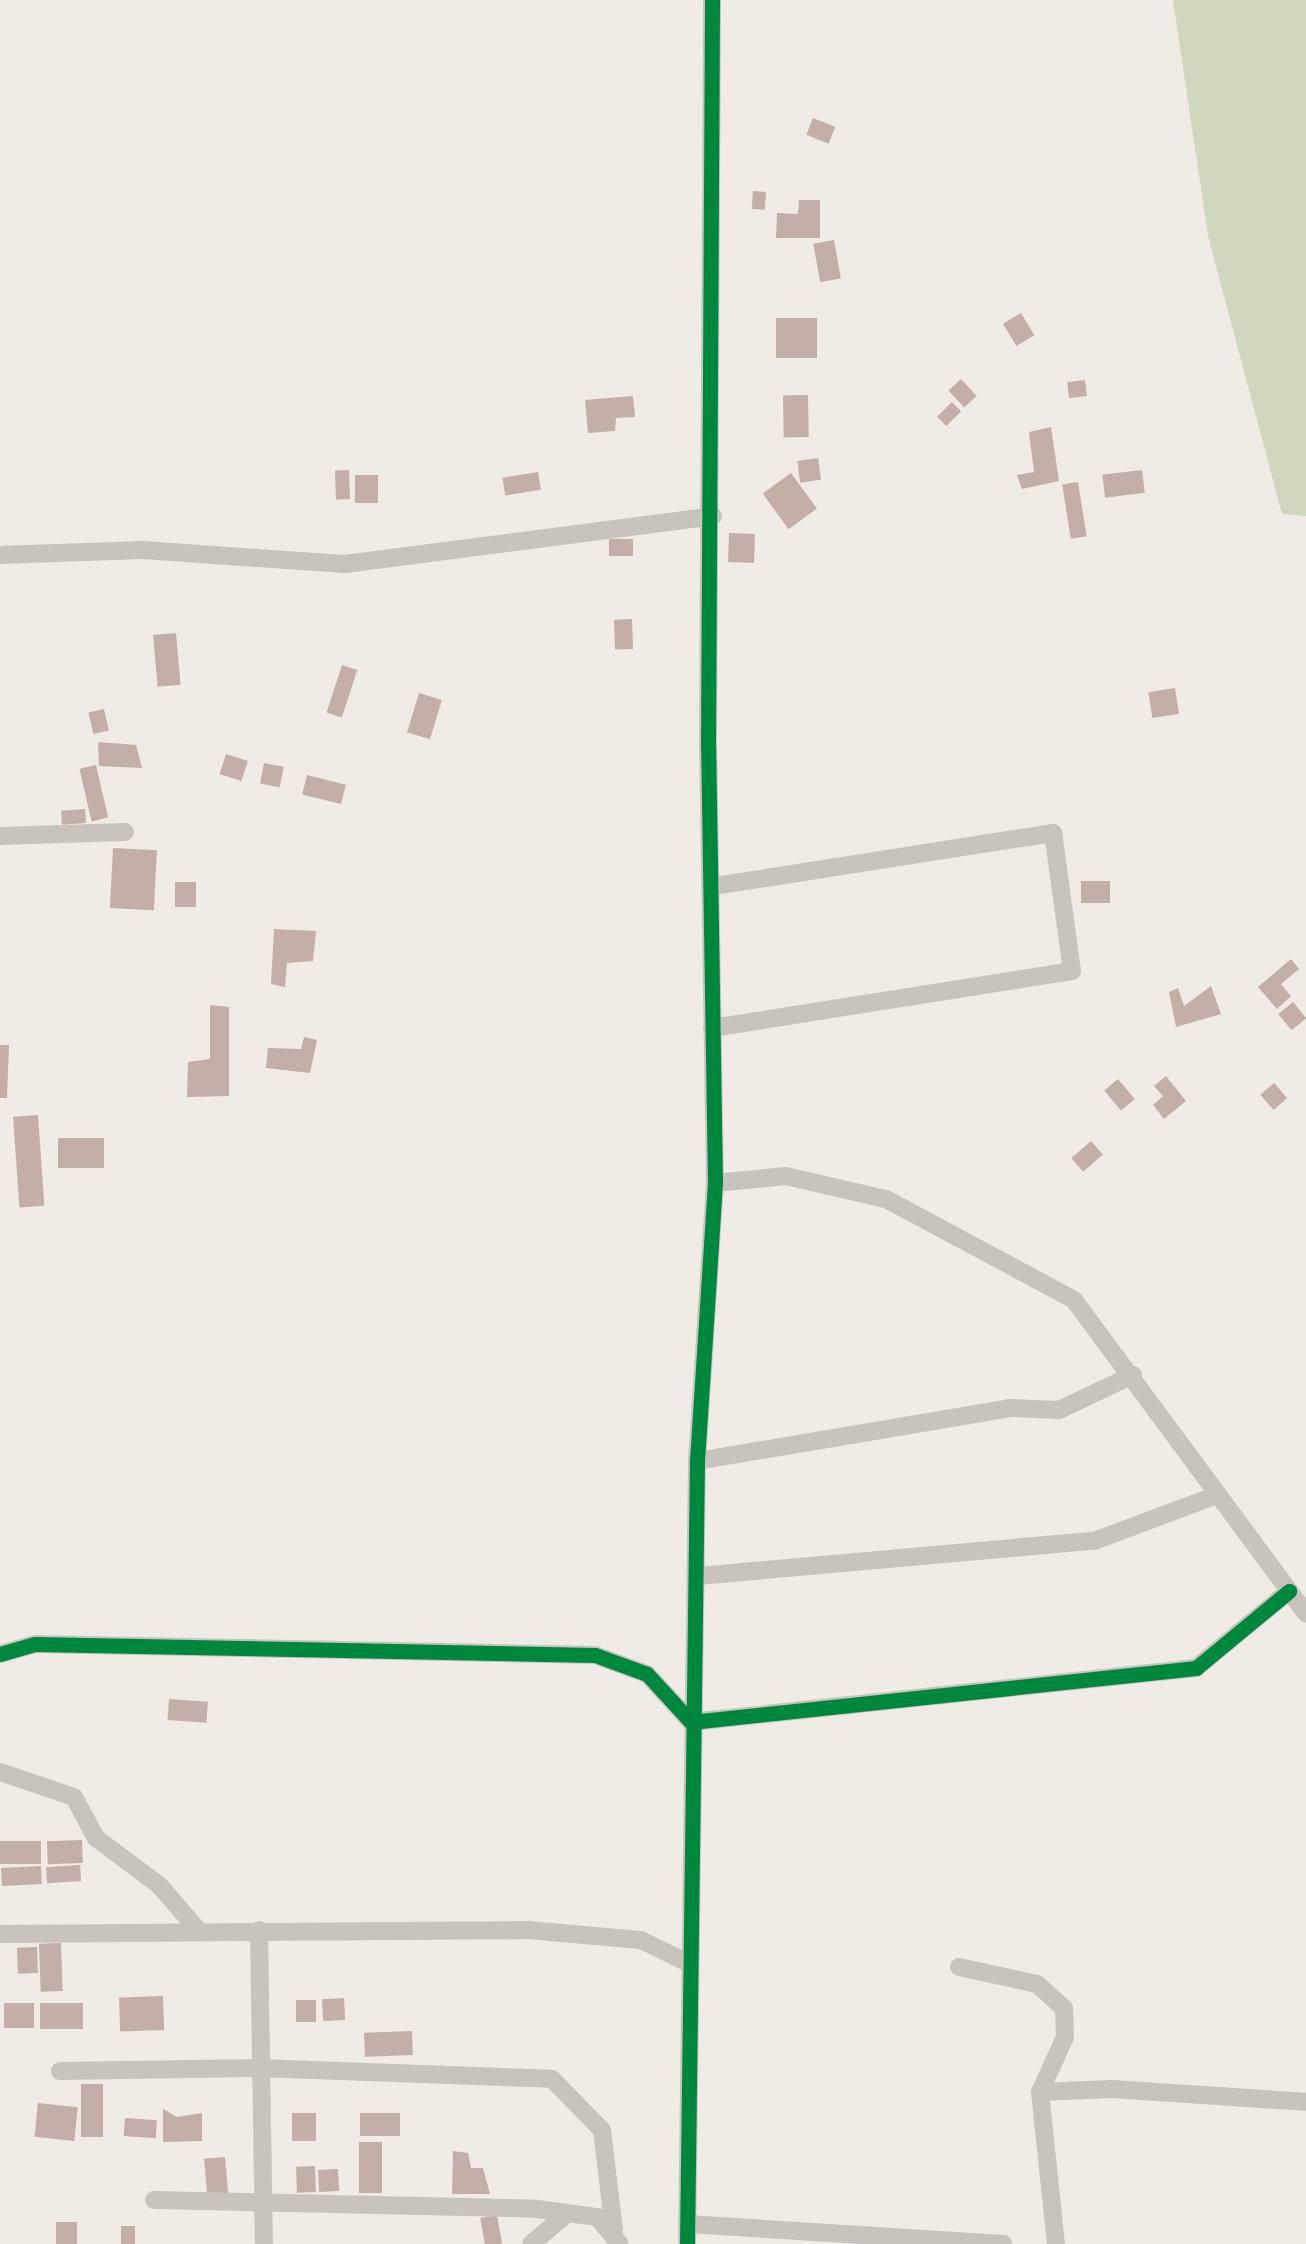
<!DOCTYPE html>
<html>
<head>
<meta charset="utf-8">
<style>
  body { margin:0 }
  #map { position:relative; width:1306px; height:2244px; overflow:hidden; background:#f0ebe5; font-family:Karla,sans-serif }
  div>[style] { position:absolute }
  .green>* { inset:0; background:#d1d6bf }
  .building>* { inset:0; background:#c3afa7; transform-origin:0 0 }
  .minor>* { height:18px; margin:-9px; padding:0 9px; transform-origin:9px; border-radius:9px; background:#c9c3be }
  .cycleway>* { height:15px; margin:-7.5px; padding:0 7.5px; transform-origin:7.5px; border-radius:7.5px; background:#00873e }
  span { translate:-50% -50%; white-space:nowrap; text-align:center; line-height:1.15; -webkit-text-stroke:10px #fbf5ee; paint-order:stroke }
</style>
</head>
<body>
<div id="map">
  <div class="green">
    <i style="clip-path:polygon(1173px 0,1306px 0,1306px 516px,1282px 514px,1208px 236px)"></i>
  </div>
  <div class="building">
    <i style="left:813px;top:118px;width:24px;height:18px;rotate:22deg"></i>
    <i style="left:753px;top:191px;width:13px;height:18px;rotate:4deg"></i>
    <i style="clip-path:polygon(799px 200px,820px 200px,820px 238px,776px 238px,777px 213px,798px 214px)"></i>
    <i style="left:834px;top:240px;width:39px;height:21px;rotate:80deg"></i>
    <i style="left:1021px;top:313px;width:26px;height:21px;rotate:59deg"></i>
    <i style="left:776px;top:318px;width:41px;height:40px"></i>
    <i style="left:961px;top:379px;width:23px;height:17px;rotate:47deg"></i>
    <i style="left:1085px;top:380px;width:16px;height:18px;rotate:83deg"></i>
    <i style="left:808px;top:395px;width:42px;height:25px;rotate:89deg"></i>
    <i style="clip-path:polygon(633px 396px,635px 417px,616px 418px,615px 431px,588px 433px,585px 400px)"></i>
    <i style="left:952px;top:402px;width:13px;height:21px;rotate:45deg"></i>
    <i style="clip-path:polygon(1051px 427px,1059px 481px,1022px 489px,1017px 475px,1034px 472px,1029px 432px)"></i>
    <i style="left:818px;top:458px;width:22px;height:21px;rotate:82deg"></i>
    <i style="left:349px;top:470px;width:29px;height:14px;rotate:88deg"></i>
    <i style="left:1142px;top:470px;width:23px;height:40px;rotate:83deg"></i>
    <i style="left:538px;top:472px;width:18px;height:36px;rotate:81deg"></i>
    <i style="left:791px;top:473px;width:44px;height:35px;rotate:54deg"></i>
    <i style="left:355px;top:475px;width:23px;height:28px"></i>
    <i style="left:1078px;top:482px;width:55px;height:16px;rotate:81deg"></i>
    <i style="left:729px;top:533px;width:26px;height:29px;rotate:2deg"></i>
    <i style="left:609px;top:539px;width:24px;height:17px"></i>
    <i style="left:632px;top:619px;width:30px;height:18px;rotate:88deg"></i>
    <i style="left:176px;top:633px;width:52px;height:23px;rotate:85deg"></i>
    <i style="left:342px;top:665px;width:16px;height:50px;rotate:18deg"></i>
    <i style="left:1175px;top:688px;width:26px;height:27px;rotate:81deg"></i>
    <i style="left:419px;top:693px;width:24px;height:41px;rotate:17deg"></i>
    <i style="left:104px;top:709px;width:22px;height:16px;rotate:77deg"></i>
    <i style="clip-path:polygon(98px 742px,136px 745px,142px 768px,99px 766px)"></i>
    <i style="left:226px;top:754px;width:23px;height:21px;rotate:18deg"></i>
    <i style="left:264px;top:763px;width:20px;height:21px;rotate:11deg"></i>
    <i style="left:96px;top:765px;width:54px;height:17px;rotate:77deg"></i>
    <i style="left:307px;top:775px;width:40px;height:20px;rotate:14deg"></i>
    <i style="left:85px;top:809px;width:14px;height:24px;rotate:86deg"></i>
    <i style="left:113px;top:848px;width:44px;height:60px;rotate:3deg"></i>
    <i style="left:1110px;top:881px;width:22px;height:29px;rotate:90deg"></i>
    <i style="left:196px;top:882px;width:25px;height:21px;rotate:90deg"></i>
    <i style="clip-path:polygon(274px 929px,316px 931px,313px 961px,287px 963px,285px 987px,271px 984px)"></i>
    <i style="clip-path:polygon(1291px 959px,1299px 969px,1281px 984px,1291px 996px,1277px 1009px,1258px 987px)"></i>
    <i style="clip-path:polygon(1211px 986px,1221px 1014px,1176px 1027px,1169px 992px,1178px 988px,1184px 1006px)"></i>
    <i style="left:1293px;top:1002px;width:21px;height:19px;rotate:51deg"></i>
    <i style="clip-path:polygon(210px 1005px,229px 1007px,229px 1096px,187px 1097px,188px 1062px,210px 1059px)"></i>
    <i style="clip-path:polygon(304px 1037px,317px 1040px,310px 1073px,266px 1068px,268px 1048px,301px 1049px)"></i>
    <i style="clip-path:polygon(0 1045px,9px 1045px,7px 1098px,0 1098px)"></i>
    <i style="clip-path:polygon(1166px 1076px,1186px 1101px,1164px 1119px,1153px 1105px,1163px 1096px,1154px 1086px)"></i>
    <i style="left:1118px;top:1079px;width:26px;height:18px;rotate:50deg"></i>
    <i style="left:1274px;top:1083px;width:20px;height:18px;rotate:49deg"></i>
    <i style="left:38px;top:1115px;width:91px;height:25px;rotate:86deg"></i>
    <i style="left:104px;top:1138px;width:30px;height:46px;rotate:90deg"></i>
    <i style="left:1091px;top:1141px;width:18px;height:26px;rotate:49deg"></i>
    <i style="left:169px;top:1699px;width:39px;height:21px;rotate:4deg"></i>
    <i style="left:82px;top:1840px;width:23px;height:35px;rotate:88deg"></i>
    <i style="left:41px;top:1841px;width:23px;height:41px;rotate:90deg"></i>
    <i style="left:80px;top:1865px;width:16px;height:34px;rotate:86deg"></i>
    <i style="left:41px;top:1866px;width:18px;height:40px;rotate:87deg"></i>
    <i style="left:61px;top:1943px;width:48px;height:22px;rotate:88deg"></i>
    <i style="left:37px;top:1947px;width:26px;height:20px;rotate:88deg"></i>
    <i style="left:163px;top:1996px;width:34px;height:44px;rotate:88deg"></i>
    <i style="left:344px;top:1998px;width:22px;height:22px;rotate:87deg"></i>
    <i style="left:296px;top:2000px;width:20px;height:22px"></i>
    <i style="left:4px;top:2003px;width:30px;height:25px"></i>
    <i style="left:83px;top:2003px;width:26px;height:43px;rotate:90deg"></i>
    <i style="left:412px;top:2031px;width:24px;height:48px;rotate:88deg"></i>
    <i style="left:81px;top:2084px;width:22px;height:53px"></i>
    <i style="left:38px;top:2103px;width:40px;height:34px;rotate:6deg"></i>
    <i style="clip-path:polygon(163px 2109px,177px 2117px,202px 2113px,202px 2141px,163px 2142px)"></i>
    <i style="left:292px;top:2113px;width:24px;height:28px"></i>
    <i style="left:360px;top:2113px;width:40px;height:23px"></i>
    <i style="left:125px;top:2118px;width:32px;height:18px;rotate:4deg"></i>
    <i style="left:359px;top:2142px;width:23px;height:51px"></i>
    <i style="clip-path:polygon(453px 2151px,468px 2153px,471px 2168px,483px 2168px,490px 2194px,452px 2194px)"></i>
    <i style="left:225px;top:2157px;width:37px;height:21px;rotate:85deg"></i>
    <i style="left:315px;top:2166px;width:26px;height:19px;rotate:88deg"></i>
    <i style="left:338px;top:2169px;width:22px;height:20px;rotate:87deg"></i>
    <i style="left:497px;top:2215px;width:29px;height:17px;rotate:80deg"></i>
    <i style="left:77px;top:2222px;width:22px;height:21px;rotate:90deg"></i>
    <i style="left:121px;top:2226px;width:14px;height:18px"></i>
  </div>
  <div class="minor">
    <i style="left:0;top:555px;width:143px;rotate:-2deg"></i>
    <i style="left:143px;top:550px;width:202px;rotate:4deg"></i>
    <i style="left:345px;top:564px;width:371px;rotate:-7.4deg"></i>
    <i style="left:0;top:836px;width:125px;rotate:-1.8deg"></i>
    <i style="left:712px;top:1028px;width:364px;rotate:-9deg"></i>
    <i style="left:1072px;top:971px;width:139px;rotate:-97.8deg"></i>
    <i style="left:1053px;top:833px;width:344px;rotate:171.1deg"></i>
    <i style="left:715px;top:1183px;width:71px;rotate:-5.6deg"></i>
    <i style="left:786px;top:1176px;width:103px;rotate:13deg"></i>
    <i style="left:886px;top:1199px;width:213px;rotate:28.2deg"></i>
    <i style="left:1074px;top:1300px;width:390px;rotate:53.5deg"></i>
    <i style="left:697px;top:1461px;width:316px;rotate:-9.6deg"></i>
    <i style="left:1009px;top:1408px;width:50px;rotate:2.3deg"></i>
    <i style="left:1059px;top:1410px;width:82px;rotate:-25.3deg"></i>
    <i style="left:698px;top:1576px;width:398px;rotate:-5.1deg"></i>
    <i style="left:1094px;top:1541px;width:131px;rotate:-20.5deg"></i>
    <i style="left:0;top:1654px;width:36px;rotate:-16deg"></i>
    <i style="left:35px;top:1644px;width:560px;rotate:1.13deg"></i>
    <i style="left:595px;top:1655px;width:55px;rotate:20.1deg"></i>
    <i style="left:647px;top:1674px;width:65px;rotate:47.5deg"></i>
    <i style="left:691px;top:1722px;width:508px;rotate:-6.1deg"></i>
    <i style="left:1196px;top:1668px;width:121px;rotate:-39.6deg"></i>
    <i style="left:0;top:1772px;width:78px;rotate:18.7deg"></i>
    <i style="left:74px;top:1797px;width:47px;rotate:61.8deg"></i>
    <i style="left:96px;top:1838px;width:79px;rotate:36.7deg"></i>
    <i style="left:159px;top:1885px;width:61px;rotate:49deg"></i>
    <i style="left:259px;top:1930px;width:314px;rotate:89.1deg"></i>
    <i style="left:0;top:1934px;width:528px;rotate:-0.43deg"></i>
    <i style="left:528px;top:1930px;width:113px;rotate:5.1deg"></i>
    <i style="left:641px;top:1940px;width:50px;rotate:26.1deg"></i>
    <i style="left:959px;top:1967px;width:80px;rotate:12.3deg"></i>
    <i style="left:1037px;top:1984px;width:36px;rotate:42deg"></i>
    <i style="left:1064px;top:2008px;width:29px;rotate:88deg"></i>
    <i style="left:1065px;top:2037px;width:60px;rotate:114.4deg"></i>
    <i style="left:1040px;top:2092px;width:153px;rotate:84deg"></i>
    <i style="left:60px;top:2071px;width:198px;rotate:-0.9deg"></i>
    <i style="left:258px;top:2068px;width:294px;rotate:2.1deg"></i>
    <i style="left:552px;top:2079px;width:71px;rotate:45.6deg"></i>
    <i style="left:602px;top:2130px;width:101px;rotate:83.2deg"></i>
    <i style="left:1040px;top:2092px;width:72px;rotate:-2.4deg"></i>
    <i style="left:1112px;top:2089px;width:194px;rotate:3.8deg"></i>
    <i style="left:154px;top:2200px;width:383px;rotate:1.3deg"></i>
    <i style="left:537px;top:2209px;width:61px;rotate:7.6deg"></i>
    <i style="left:597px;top:2217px;width:35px;rotate:50deg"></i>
    <i style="left:687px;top:2224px;width:317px;rotate:3.6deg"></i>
    <i style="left:531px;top:2244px;width:48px;rotate:-40deg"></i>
    <i style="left:687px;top:2244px;width:783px;rotate:-89.27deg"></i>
    <i style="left:697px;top:1461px;width:279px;rotate:-86.3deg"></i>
    <i style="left:715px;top:1183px;width:437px;rotate:-90.9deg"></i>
    <i style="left:708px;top:746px;width:746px;rotate:-89.69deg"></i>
  </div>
  <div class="cycleway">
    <i style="left:0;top:1654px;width:36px;rotate:-16deg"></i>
    <i style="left:35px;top:1644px;width:560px;rotate:1.13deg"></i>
    <i style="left:595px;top:1655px;width:55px;rotate:20.1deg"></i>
    <i style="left:647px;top:1674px;width:65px;rotate:47.5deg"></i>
    <i style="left:691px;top:1722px;width:508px;rotate:-6.1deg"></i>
    <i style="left:1196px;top:1668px;width:121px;rotate:-39.6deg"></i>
    <i style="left:687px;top:2244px;width:783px;rotate:-89.27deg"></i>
    <i style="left:697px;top:1461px;width:279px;rotate:-86.3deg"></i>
    <i style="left:715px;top:1183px;width:437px;rotate:-90.9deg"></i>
    <i style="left:708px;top:746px;width:746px;rotate:-89.69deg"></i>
  </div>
</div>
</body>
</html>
